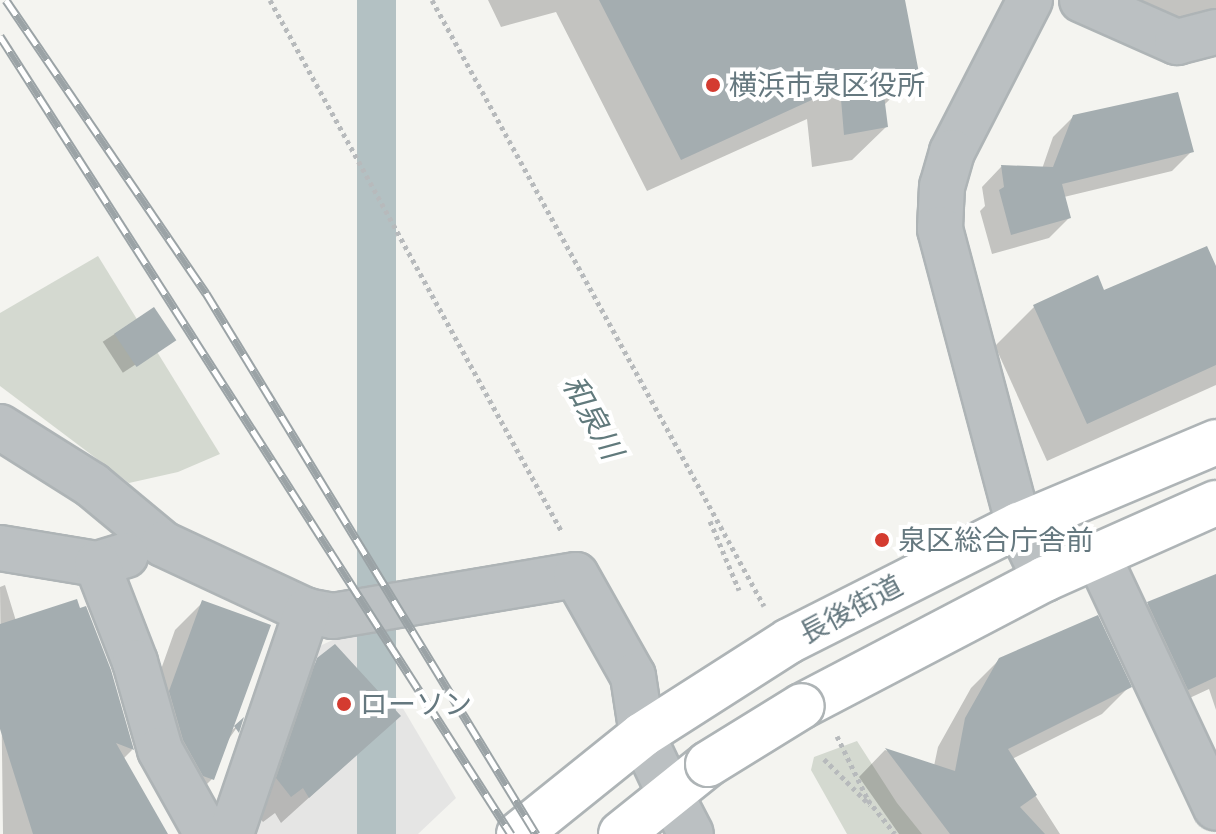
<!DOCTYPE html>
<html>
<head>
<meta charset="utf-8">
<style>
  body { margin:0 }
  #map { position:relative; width:1216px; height:834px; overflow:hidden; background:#f4f4f0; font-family:"IBM Plex Sans","Noto Sans JP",sans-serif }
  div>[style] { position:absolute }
  .built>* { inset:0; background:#e5e5e4 }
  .green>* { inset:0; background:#d4d9d0 }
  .water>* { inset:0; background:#b3c1c3; transform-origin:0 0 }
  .shadow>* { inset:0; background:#0003; transform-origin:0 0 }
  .building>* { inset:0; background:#a4adb0; transform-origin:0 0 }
  .path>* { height:5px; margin-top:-2.5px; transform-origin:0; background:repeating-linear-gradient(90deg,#b7babc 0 4px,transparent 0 8px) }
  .roads { filter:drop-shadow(2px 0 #aeb4b6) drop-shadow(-2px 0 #aeb4b6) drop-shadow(0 2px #aeb4b6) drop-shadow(0 -2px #aeb4b6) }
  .minor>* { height:44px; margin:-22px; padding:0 22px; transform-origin:22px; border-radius:22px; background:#bbc0c2 }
  .tertiary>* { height:44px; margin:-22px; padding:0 22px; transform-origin:22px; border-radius:22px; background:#bbc0c2 }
  .primary>* { height:44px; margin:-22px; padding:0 22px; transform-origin:22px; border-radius:22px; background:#fff }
  .rail>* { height:9px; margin-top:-4.5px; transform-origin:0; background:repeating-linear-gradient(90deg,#fff 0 18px,#9ba3a6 0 36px); box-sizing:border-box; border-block:2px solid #9ba3a6 }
  .bridges { filter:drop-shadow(2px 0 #aeb4b6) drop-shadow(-2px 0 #aeb4b6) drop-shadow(0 2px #aeb4b6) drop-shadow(0 -2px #aeb4b6) }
  .primary-bridge>* { height:44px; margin:-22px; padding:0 22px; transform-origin:22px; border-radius:22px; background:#fff }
  .dots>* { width:22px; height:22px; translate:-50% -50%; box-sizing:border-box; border:4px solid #fff; border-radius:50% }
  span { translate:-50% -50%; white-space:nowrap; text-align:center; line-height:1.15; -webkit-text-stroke:8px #fff; paint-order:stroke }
  .poi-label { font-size:28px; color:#65787f }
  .left { translate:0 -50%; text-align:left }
  .street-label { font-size:28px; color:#65787f }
  .water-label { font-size:30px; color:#617a7c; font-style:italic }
</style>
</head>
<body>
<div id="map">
  <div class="built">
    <i style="clip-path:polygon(356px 629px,456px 798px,418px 834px,250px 834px,305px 653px)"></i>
  </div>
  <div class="green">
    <i style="clip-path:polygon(98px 256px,220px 454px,178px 472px,129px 483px,0 386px,0 313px)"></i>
    <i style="clip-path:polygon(857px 741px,897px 803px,922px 834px,847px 834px,811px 770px,814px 757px)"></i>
  </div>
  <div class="water">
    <i style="left:357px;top:0;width:39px;height:947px"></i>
  </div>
  <div class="shadow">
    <i style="clip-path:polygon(488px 0,903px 0,917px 73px,883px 106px,886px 127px,852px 160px,812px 167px,807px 119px,647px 191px,556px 12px,501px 27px)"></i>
    <i style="clip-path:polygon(1100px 0,1216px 0,1216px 18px,1158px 34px)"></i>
    <i style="clip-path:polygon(1074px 116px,1192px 151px,1172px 171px,1064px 197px,1069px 218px,1049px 238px,992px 254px,980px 211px,985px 206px,982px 187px,1001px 167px,1042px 169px,1053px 137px)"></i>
    <i style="clip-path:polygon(1216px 271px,1216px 385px,1047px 461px,995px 346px,1034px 307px)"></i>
    <i style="left:153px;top:309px;width:37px;height:60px;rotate:57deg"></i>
    <i style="clip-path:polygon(1216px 577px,1216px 710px,1209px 689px,1168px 708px,1129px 623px,1148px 604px)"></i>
    <i style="clip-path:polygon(5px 585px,16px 621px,85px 608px,132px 750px,123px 759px,166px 834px,3px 834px,0 587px)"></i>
    <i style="clip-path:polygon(202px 603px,230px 732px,240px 723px,226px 743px,212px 779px,185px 806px,143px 720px,175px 630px)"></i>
    <i style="clip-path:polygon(1000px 659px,1129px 687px,1102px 714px,1012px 759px,1060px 834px,899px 834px,859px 777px,885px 750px,934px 766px,938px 747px,971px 688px)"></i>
    <i style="clip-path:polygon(319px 660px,399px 716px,281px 823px,275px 813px,263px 822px,250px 807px,290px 688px)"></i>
  </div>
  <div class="building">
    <i style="clip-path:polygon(599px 0,905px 0,919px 73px,882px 79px,888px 127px,844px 135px,840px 87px,681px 160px)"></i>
    <i style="clip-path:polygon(1178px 92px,1194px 152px,1062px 184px,1071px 218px,1011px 235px,999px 190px,1004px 187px,1001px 165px,1053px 167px,1073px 115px)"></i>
    <i style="clip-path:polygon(1207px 246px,1216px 266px,1216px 365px,1087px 424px,1033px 305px,1098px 275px,1104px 290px)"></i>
    <i style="left:154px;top:307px;width:40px;height:48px;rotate:56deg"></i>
    <i style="clip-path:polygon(1216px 574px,1216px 677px,1188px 690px,1147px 602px)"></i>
    <i style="clip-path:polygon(77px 599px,80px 608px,86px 606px,111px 670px,134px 750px,116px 743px,168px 834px,33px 834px,0 729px,0 624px)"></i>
    <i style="clip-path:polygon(202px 600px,271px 625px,234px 726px,244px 717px,239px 733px,234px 726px,214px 780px,203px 776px,183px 740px,169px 691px)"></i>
    <i style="clip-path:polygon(1098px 615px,1132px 687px,1008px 749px,1037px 795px,1020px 807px,1045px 834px,950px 834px,885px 748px,955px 771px,965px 718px,999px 658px)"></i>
    <i style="clip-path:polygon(335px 644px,401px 716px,309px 798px,303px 788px,291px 797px,276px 778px,317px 658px)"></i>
  </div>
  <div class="path">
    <i style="left:270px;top:0;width:607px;rotate:61.24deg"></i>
    <i style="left:432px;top:0;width:691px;rotate:61.28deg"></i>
    <i style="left:710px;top:521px;width:75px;rotate:67.2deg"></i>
    <i style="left:837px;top:736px;width:71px;rotate:64.2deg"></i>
    <i style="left:868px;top:800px;width:43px;rotate:51.5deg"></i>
    <i style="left:824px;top:759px;width:65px;rotate:45deg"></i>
  </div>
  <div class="roads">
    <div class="minor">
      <i style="left:1082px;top:0;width:104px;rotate:23.9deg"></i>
      <i style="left:1177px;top:42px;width:40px;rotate:-14.4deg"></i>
      <i style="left:0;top:427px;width:109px;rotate:32.2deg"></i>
      <i style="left:92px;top:485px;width:92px;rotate:39.7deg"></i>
      <i style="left:163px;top:544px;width:159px;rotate:25deg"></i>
      <i style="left:307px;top:611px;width:26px;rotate:11deg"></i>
      <i style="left:333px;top:616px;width:246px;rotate:-9.6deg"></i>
      <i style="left:576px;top:575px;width:116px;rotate:60.6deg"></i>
      <i style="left:633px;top:676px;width:60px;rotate:81.3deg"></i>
      <i style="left:642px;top:735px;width:63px;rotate:64.7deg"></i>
      <i style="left:0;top:548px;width:98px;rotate:9.4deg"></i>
      <i style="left:97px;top:564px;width:30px;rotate:-17deg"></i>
      <i style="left:1097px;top:554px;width:280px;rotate:64.9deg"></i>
      <i style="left:97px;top:564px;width:105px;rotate:68.8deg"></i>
      <i style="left:135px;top:662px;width:91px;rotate:74.1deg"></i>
      <i style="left:160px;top:750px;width:96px;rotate:60.8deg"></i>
      <i style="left:231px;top:834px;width:236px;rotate:-71.2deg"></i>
    </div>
    <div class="tertiary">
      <i style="left:1030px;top:0;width:171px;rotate:117.2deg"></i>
      <i style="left:952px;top:152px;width:35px;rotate:106deg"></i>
      <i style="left:942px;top:186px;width:43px;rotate:92.7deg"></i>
      <i style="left:940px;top:229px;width:306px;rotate:75.1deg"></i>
      <i style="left:1019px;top:525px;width:60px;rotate:64.3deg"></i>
      <i style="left:669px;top:792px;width:47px;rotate:62.4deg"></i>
    </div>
    <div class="primary">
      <i style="left:802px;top:706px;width:274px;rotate:-27.6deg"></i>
      <i style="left:1045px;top:579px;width:187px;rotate:-24deg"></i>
      <i style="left:519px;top:834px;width:158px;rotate:-38.8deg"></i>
      <i style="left:642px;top:735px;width:174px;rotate:-32.6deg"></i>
      <i style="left:789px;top:641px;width:258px;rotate:-26.8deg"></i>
      <i style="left:1019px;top:525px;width:214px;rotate:-22.8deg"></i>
      <i style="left:621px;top:834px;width:112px;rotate:-38.8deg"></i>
    </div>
  </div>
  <div class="rail">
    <i style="left:6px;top:0;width:355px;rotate:55.7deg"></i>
    <i style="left:206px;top:293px;width:634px;rotate:58.62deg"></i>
    <i style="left:0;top:36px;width:948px;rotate:57.37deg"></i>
  </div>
  <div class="bridges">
    <div class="primary-bridge">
      <i style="left:708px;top:764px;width:110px;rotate:-31.7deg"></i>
    </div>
  </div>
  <div class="dots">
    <i style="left:713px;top:85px;background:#d43b30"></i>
    <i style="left:882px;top:540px;background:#d43b30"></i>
    <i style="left:344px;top:704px;background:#d43b30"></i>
  </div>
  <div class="poi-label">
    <span class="left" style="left:729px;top:85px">横浜市泉区役所</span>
    <span class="left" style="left:898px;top:540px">泉区総合庁舎前</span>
    <span class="left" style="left:360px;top:704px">ローソン</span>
  </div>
  <div class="street-label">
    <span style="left:851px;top:609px;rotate:-28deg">長後街道</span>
  </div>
  <div class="water-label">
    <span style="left:593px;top:417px;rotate:61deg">和泉川</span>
  </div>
</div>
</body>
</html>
